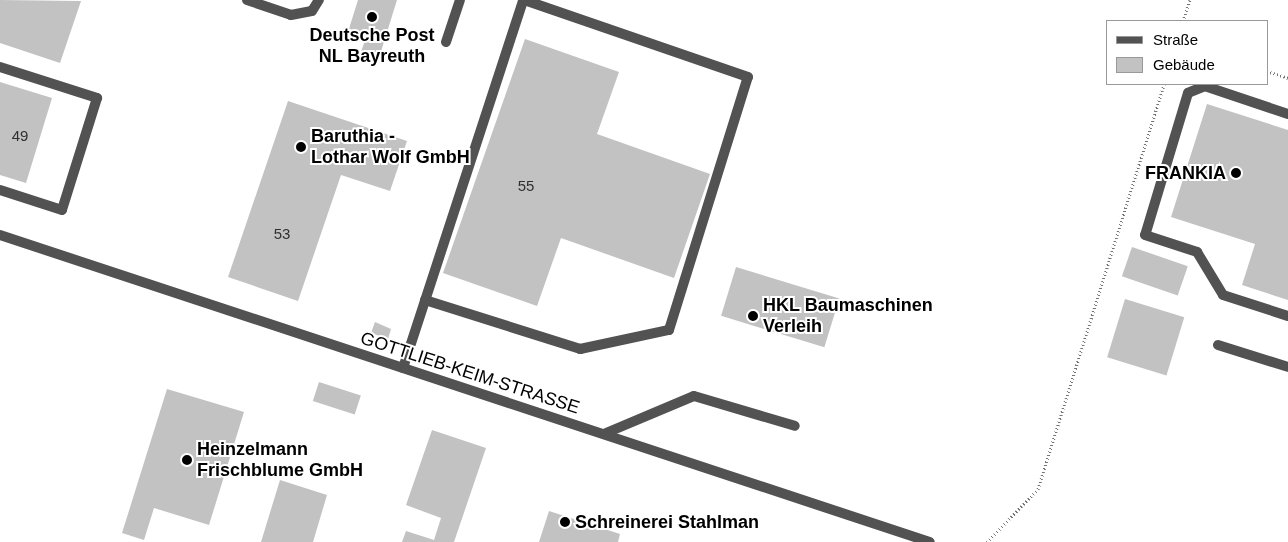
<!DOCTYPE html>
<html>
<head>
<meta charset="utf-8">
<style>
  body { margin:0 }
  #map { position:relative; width:1288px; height:542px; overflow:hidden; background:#fff; font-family:Arial,sans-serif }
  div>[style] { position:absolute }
  .building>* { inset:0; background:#c2c2c2; transform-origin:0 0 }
  .path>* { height:3px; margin-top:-1.5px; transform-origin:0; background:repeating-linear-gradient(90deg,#747474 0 1px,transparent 0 3.5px) }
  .service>* { height:10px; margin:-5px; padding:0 5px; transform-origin:5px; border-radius:5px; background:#525252 }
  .minor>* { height:10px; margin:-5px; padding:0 5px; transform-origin:5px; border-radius:5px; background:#525252 }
  .dots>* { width:14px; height:14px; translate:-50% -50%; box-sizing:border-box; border:2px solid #fff; border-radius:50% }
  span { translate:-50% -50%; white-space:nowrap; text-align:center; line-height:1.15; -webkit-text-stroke:4px #fff; paint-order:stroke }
  .number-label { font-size:15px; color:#303030 }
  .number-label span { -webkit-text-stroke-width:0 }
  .poi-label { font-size:18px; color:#000; font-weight:700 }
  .left { translate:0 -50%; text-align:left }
  .right { translate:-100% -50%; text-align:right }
  .street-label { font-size:18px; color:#000 }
  .legend { position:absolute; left:1106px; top:20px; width:162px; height:65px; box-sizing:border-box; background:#fff; border:1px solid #999; margin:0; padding:6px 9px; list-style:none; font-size:15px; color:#000 }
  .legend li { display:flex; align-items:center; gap:10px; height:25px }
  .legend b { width:25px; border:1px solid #999 }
</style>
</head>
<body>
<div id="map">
  <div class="building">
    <i style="clip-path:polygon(0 0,81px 1px,60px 63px,0 43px)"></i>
    <i style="clip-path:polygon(358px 0,397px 0,379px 58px,361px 52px,365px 40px,347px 35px)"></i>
    <i style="clip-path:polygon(525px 39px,619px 72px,597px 134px,710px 174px,674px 278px,561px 238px,537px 306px,443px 273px)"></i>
    <i style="clip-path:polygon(0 82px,52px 98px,26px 183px,0 175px)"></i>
    <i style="clip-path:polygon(288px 101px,407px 141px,390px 191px,341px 175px,298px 301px,228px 277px)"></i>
    <i style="clip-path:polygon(1207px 104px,1288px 130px,1288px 300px,1242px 285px,1255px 244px,1171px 217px)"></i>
    <i style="left:1132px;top:247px;width:59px;height:31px;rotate:19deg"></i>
    <i style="left:736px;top:267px;width:108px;height:51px;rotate:17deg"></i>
    <i style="left:1125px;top:299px;width:62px;height:61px;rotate:17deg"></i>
    <i style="clip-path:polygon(375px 322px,391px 329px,388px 339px,371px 333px)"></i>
    <i style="left:319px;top:382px;width:44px;height:20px;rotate:18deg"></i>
    <i style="clip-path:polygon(167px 389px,244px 412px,209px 525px,154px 508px,144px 540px,122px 533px)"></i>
    <i style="clip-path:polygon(432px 430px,486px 448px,454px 542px,402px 542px,406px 531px,434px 540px,441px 518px,406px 505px)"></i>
    <i style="clip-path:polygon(280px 480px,327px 495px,313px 542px,261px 542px)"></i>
    <i style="clip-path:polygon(549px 511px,620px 534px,618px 542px,539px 542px)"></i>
  </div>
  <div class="path">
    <i style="left:1183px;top:21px;width:22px;rotate:-72deg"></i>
    <i style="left:1267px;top:71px;width:22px;rotate:18deg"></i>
    <i style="left:987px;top:542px;width:74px;rotate:-46.1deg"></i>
    <i style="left:1038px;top:489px;width:424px;rotate:-72.7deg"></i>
  </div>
  <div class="service">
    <i style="left:247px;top:0;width:46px;rotate:18.8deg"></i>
    <i style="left:291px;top:15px;width:21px;rotate:-11deg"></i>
    <i style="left:312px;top:11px;width:13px;rotate:-58deg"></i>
    <i style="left:446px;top:42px;width:44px;rotate:-71.6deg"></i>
    <i style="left:0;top:67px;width:102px;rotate:17.7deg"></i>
    <i style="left:97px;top:98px;width:117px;rotate:107.4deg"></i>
    <i style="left:62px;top:210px;width:65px;rotate:-162.1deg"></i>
    <i style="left:1288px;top:114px;width:88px;rotate:-161.4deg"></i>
    <i style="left:1205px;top:86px;width:18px;rotate:158deg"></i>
    <i style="left:1188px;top:93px;width:148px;rotate:106.8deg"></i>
    <i style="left:1145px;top:235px;width:55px;rotate:18.1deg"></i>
    <i style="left:1197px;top:252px;width:50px;rotate:58.8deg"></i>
    <i style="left:1223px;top:295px;width:68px;rotate:17.9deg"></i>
    <i style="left:425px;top:300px;width:163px;rotate:17.5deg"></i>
    <i style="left:580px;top:349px;width:91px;rotate:-12.1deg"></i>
    <i style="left:669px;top:330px;width:265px;rotate:-72.7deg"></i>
    <i style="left:748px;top:77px;width:236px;rotate:-161deg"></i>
    <i style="left:1218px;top:345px;width:73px;rotate:17.4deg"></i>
    <i style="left:403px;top:368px;width:387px;rotate:-71.9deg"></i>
    <i style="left:606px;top:433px;width:95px;rotate:-22.8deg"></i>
    <i style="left:694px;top:396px;width:105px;rotate:16.5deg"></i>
  </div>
  <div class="minor">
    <i style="left:0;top:235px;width:979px;rotate:18.27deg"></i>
  </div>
  <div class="dots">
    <i style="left:372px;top:17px;background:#000"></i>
    <i style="left:301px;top:147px;background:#000"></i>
    <i style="left:1236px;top:173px;background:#000"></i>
    <i style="left:753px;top:316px;background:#000"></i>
    <i style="left:187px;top:460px;background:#000"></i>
    <i style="left:565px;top:522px;background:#000"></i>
  </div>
  <div class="number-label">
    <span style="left:20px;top:136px">49</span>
    <span style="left:526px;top:186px">55</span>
    <span style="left:282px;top:234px">53</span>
  </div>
  <div class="poi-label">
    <span style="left:372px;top:46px">Deutsche Post<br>NL Bayreuth</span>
    <span class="left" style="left:311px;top:147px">Baruthia -<br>Lothar Wolf GmbH</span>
    <span class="right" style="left:1226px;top:173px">FRANKIA</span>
    <span class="left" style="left:763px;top:316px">HKL Baumaschinen<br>Verleih</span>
    <span class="left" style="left:197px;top:460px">Heinzelmann<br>Frischblume GmbH</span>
    <span class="left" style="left:575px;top:522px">Schreinerei Stahlman</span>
  </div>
  <div class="street-label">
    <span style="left:470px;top:373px;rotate:18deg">GOTTLIEB-KEIM-STRASSE</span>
  </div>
  <ul class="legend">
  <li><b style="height:6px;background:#525252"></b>Straße</li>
  <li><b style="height:14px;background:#c2c2c2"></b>Gebäude</li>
  </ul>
</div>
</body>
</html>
